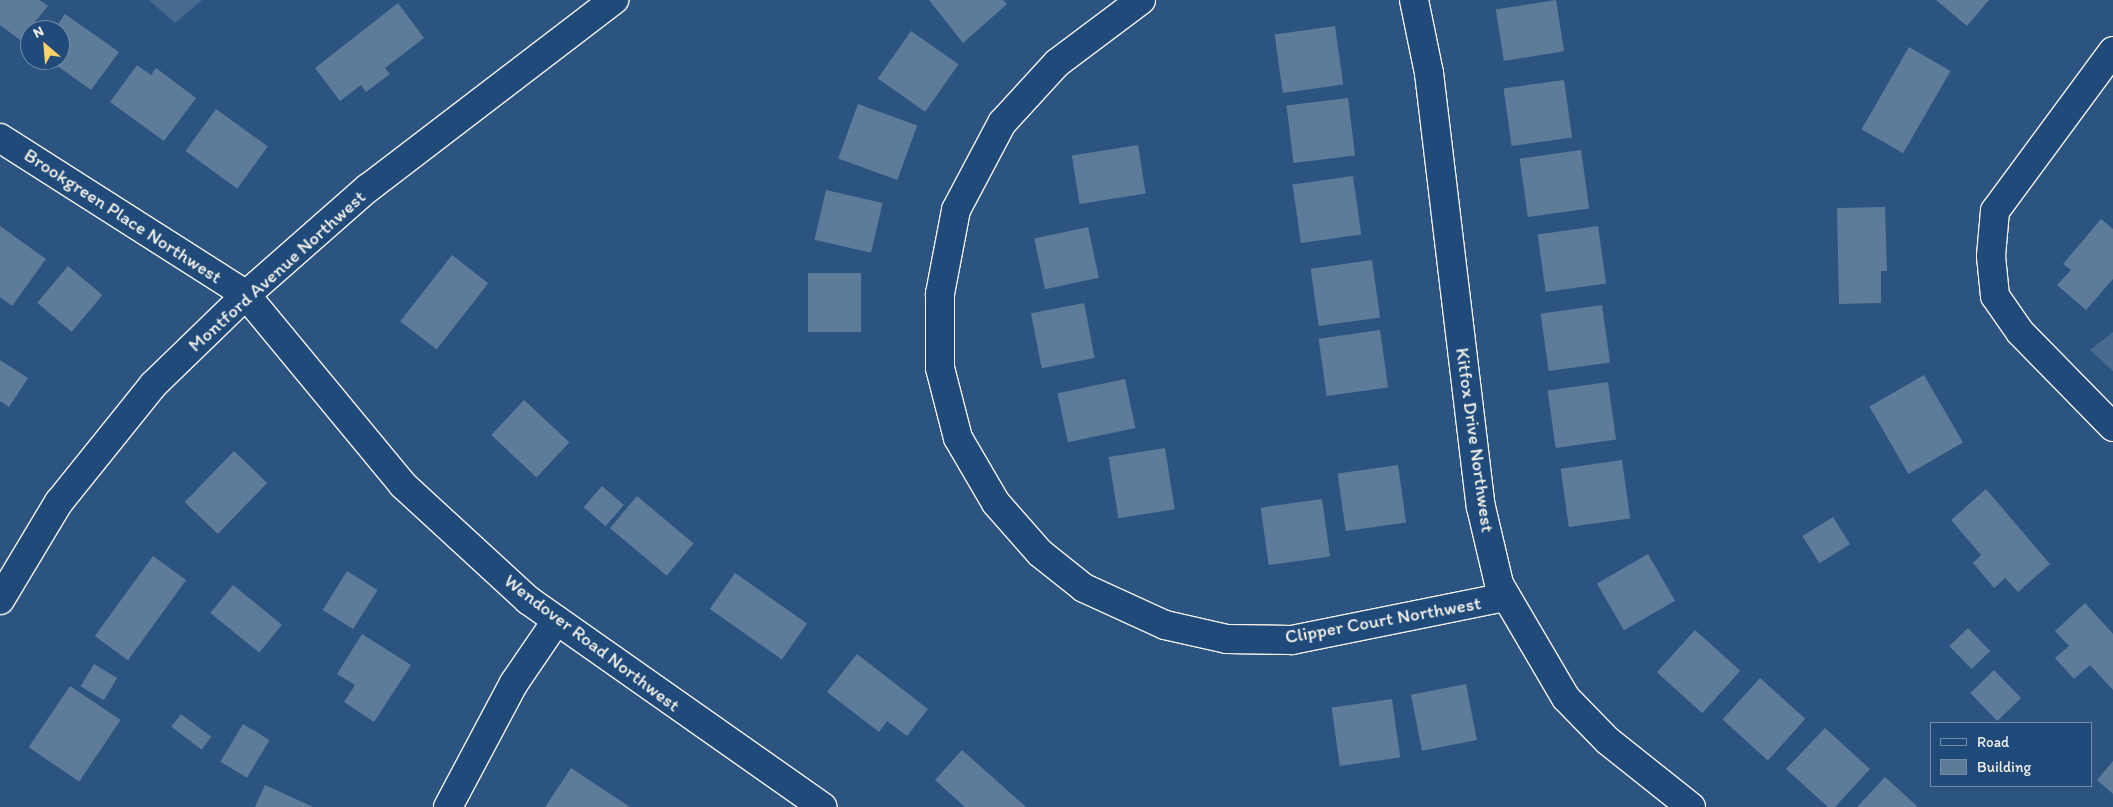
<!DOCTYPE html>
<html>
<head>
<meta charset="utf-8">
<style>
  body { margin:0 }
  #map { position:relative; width:2113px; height:807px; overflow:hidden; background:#2c5481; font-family:Itim,sans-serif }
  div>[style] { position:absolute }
  .green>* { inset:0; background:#496b90 }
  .building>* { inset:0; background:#5e7b9a; transform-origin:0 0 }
  .roads { filter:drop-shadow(1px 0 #f4f1e8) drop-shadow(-1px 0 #f4f1e8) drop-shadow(0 1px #f4f1e8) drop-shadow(0 -1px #f4f1e8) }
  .minor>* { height:28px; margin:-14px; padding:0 14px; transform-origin:14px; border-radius:14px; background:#1f4a7a }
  span { translate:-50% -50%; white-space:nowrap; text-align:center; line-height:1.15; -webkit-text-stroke:4px #1f4a7a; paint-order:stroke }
  .street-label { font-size:19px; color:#f4f1e8 }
  .legend { position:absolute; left:1930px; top:722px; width:162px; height:65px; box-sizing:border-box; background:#1f4a7a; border:1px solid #748da6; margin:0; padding:6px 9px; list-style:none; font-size:15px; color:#f4f1e8 }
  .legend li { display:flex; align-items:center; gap:10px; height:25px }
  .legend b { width:25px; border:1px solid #748da6 }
  .north { position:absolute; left:20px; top:20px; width:50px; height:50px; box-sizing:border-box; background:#1f4a7a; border:1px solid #748da6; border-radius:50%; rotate:333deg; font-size:14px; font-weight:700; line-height:20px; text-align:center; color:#f4f1e8 }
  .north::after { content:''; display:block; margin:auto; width:18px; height:22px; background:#ffd166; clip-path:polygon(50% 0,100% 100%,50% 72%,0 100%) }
</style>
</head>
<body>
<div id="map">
  <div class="green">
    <i style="clip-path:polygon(149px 0,202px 0,175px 23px)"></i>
    <i style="clip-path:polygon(2113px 332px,2113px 371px,2090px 350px)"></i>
  </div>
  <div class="building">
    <i style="clip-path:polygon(0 0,40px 0,48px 6px,20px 40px,0 25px)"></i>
    <i style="clip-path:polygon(929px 0,1003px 0,1007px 4px,963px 43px)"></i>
    <i style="left:1556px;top:0;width:52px;height:61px;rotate:81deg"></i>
    <i style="clip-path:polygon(1936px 0,1989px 0,1967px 26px)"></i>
    <i style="clip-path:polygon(398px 3px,424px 38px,385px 68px,390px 74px,366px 92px,361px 85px,340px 101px,315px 68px)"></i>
    <i style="clip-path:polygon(65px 14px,119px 52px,91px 90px,49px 60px,60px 60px,60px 30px,54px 30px)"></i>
    <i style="left:1335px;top:26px;width:59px;height:61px;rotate:82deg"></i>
    <i style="left:911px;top:31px;width:58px;height:58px;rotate:35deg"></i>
    <i style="left:1909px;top:47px;width:48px;height:95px;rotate:30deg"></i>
    <i style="clip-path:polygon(137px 65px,151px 75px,156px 68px,196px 98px,164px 141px,110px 102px)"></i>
    <i style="left:1564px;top:80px;width:58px;height:61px;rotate:82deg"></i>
    <i style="left:1348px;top:98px;width:58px;height:62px;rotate:83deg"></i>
    <i style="left:858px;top:104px;width:63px;height:58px;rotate:20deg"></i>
    <i style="left:216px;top:109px;width:64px;height:52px;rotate:36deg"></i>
    <i style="left:1138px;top:145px;width:49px;height:67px;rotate:81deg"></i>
    <i style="left:1581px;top:150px;width:59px;height:62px;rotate:82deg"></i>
    <i style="left:1353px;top:176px;width:59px;height:61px;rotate:82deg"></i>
    <i style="left:826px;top:190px;width:58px;height:51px;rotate:13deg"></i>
    <i style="clip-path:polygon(1885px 207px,1887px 271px,1881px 271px,1881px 303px,1839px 304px,1837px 208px)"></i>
    <i style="clip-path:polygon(2101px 219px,2113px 229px,2113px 279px,2086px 310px,2057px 285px,2071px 270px,2063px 264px)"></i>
    <i style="clip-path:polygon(0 226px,46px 259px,12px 306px,0 297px)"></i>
    <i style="left:1598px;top:226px;width:58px;height:61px;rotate:82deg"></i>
    <i style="left:1088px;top:227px;width:52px;height:55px;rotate:78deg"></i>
    <i style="left:452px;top:255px;width:46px;height:84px;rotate:38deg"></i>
    <i style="left:1372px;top:260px;width:58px;height:62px;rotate:82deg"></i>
    <i style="left:68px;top:266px;width:45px;height:48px;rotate:40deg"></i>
    <i style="left:808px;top:273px;width:53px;height:59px"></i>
    <i style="left:1084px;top:303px;width:56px;height:54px;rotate:79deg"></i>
    <i style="left:1602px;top:305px;width:58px;height:62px;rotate:82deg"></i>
    <i style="left:1380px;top:330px;width:58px;height:62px;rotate:82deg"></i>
    <i style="clip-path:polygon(0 360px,28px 378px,9px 407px,0 401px)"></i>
    <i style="left:1924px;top:375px;width:78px;height:63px;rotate:60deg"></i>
    <i style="left:1125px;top:379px;width:50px;height:69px;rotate:78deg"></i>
    <i style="left:1608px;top:382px;width:58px;height:61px;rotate:82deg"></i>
    <i style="left:524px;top:400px;width:62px;height:48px;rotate:43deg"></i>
    <i style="left:1165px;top:448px;width:62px;height:57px;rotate:81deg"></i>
    <i style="left:234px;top:451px;width:46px;height:71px;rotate:44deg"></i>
    <i style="left:1622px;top:460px;width:59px;height:62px;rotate:82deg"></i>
    <i style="left:1398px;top:465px;width:58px;height:61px;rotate:82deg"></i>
    <i style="left:602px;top:486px;width:29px;height:28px;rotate:41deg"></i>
    <i style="clip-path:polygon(1986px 489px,2050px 564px,2018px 592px,2005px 578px,1994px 588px,1973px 563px,1981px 555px,1951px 520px)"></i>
    <i style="left:637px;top:496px;width:74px;height:42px;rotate:40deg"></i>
    <i style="left:1322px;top:499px;width:58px;height:62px;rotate:82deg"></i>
    <i style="left:1833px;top:517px;width:32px;height:36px;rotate:58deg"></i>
    <i style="left:1648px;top:554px;width:54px;height:59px;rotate:60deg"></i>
    <i style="left:153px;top:556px;width:41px;height:99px;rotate:36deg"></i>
    <i style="left:347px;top:571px;width:36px;height:46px;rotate:32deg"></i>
    <i style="left:735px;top:573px;width:88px;height:44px;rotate:35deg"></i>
    <i style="left:233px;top:585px;width:63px;height:36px;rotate:39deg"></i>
    <i style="clip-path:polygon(2085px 603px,2113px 634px,2113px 690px,2090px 665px,2074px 679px,2055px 658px,2069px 646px,2055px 631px)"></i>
    <i style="left:1968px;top:628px;width:32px;height:26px;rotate:46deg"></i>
    <i style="left:1695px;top:630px;width:61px;height:57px;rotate:42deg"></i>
    <i style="clip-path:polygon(362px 634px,411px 665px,374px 722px,344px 702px,355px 685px,337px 674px)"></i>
    <i style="clip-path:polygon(857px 654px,928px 709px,907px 736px,887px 721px,879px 732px,827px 692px)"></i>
    <i style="left:94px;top:664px;width:27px;height:26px;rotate:31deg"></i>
    <i style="left:1994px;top:670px;width:39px;height:33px;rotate:46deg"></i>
    <i style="left:1760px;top:678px;width:61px;height:56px;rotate:42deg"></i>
    <i style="left:1466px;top:684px;width:57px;height:56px;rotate:79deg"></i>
    <i style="left:70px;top:686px;width:61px;height:74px;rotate:34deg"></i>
    <i style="left:1392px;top:699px;width:59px;height:61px;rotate:82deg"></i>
    <i style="left:181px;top:714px;width:38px;height:16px;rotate:37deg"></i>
    <i style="left:243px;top:724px;width:31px;height:44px;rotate:31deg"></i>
    <i style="clip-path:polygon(1825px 728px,1870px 769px,1835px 807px,1828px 807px,1786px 769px)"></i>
    <i style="clip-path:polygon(962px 750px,1026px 807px,965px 807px,935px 780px)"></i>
    <i style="clip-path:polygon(2113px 761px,2113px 794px,2097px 780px)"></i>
    <i style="clip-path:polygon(571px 768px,630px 807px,545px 807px)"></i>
    <i style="clip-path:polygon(1885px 777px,1918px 807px,1857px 807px)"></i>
    <i style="clip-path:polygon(265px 785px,313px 807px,255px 807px)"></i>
  </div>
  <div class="roads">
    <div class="minor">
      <i style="left:1141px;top:0;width:105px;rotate:143.1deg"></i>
      <i style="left:1057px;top:63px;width:81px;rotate:132.5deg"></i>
      <i style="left:1002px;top:123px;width:98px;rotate:117.9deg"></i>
      <i style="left:956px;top:210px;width:86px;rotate:100.8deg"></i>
      <i style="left:940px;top:294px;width:74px;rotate:90deg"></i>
      <i style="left:940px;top:368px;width:72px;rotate:75.6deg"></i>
      <i style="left:958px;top:438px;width:75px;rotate:59.7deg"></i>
      <i style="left:996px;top:503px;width:67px;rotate:48.7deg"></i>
      <i style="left:1040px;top:553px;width:56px;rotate:38.5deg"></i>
      <i style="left:1084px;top:588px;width:89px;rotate:24.6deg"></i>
      <i style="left:1165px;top:625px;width:64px;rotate:12.7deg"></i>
      <i style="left:1227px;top:639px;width:65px;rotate:0.9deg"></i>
      <i style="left:1292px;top:640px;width:218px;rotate:-11.4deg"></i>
      <i style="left:1414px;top:0;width:75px;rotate:78.4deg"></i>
      <i style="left:1429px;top:73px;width:437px;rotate:83.2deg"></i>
      <i style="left:1481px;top:507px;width:79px;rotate:76.8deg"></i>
      <i style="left:1499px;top:584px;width:132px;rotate:59.6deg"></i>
      <i style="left:1566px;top:698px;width:60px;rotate:45.7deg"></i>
      <i style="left:1608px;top:741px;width:106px;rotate:38.5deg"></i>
      <i style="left:2113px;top:51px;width:199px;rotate:126.4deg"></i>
      <i style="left:1995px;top:211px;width:45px;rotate:95.1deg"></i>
      <i style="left:1991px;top:256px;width:40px;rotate:84.3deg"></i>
      <i style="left:1995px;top:296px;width:44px;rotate:55.2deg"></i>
      <i style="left:2020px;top:332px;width:133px;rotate:45.6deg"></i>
      <i style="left:0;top:138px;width:292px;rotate:32.5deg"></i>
      <i style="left:246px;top:295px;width:246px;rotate:50.4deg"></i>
      <i style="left:403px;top:485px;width:170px;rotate:42.6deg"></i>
      <i style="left:528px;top:600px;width:360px;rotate:35.1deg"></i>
      <i style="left:0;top:600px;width:114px;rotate:-59deg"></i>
      <i style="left:59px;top:502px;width:150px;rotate:-51.2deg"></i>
      <i style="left:153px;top:385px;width:129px;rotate:-44.1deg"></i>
      <i style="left:246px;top:295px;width:162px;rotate:-41.3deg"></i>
      <i style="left:368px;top:188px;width:310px;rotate:-37.4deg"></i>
      <i style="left:448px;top:807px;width:140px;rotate:-62deg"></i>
      <i style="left:514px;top:683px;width:76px;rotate:-55.7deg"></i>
    </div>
  </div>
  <div class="street-label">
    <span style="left:123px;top:216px;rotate:33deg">Brookgreen Place Northwest</span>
    <span style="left:277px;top:271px;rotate:-42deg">Montford Avenue Northwest</span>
    <span style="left:1475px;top:440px;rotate:82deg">Kitfox Drive Northwest</span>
    <span style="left:1383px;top:620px;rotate:-10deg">Clipper Court Northwest</span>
    <span style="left:592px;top:643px;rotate:37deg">Wendover Road Northwest</span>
  </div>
  <ul class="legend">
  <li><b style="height:6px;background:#1f4a7a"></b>Road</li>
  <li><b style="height:14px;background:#5e7b9a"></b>Building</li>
  </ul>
  <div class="north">N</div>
</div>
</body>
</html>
